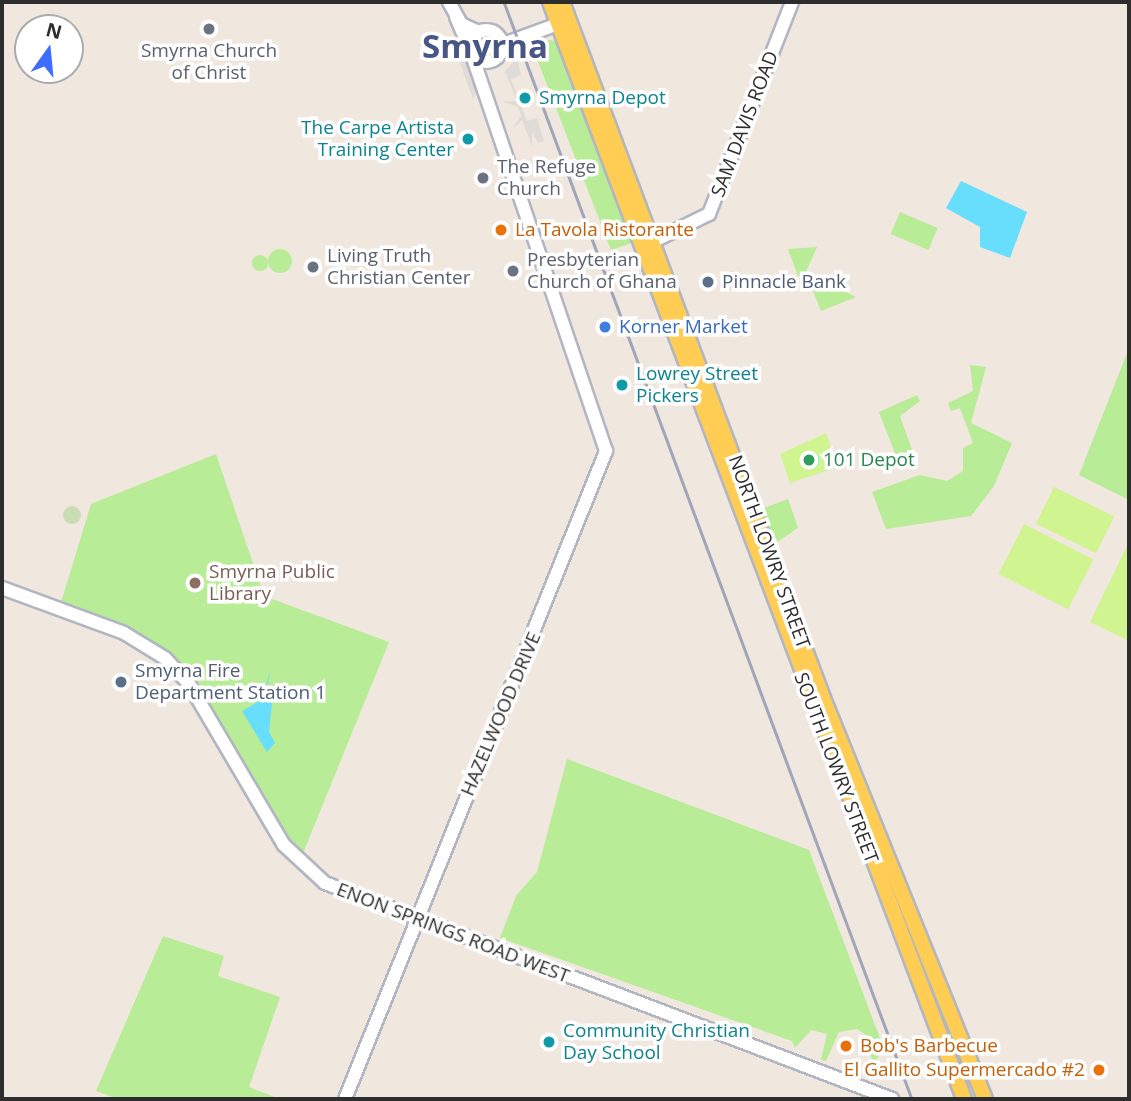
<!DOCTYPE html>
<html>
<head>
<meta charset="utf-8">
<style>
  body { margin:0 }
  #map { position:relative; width:1131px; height:1101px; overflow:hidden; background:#f0e7df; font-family:"Open Sans",sans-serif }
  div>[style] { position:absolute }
  .green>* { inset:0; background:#b8ec96; transform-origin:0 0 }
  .round { border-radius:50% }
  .cemetery>* { inset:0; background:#cadcb4 }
  .pitch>* { inset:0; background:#d0f490; transform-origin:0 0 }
  .plaza>* { inset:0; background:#dfdbd6 }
  .water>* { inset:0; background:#67defc }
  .roads { filter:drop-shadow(2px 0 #b2b6c2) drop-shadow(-2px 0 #b2b6c2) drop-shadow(0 2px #b2b6c2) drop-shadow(0 -2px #b2b6c2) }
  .minor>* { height:12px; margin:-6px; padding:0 6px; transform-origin:6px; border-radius:6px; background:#fff }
  .minor>.ring { margin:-6px; padding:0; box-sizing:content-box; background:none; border:12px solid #fff; border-radius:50% }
  .major>* { height:14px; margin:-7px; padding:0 7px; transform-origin:7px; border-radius:7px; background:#ffcd54 }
  .rail>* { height:2.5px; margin:-1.25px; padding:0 1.25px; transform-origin:1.25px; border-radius:1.25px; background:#a0a5b9 }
  .dots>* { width:19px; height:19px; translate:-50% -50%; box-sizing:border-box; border:4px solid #fff; border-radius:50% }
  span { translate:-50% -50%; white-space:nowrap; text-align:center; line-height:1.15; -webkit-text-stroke:7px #fff; paint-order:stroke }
  .worship-label { font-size:19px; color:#5b616d }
  .left { translate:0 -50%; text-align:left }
  .culture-label { font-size:19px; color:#0d838f }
  .right { translate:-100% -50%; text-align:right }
  .street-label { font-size:19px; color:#2d2d2d }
  .food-label { font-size:19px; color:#c56008 }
  .service-label { font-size:19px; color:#4e5e75 }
  .shop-label { font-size:19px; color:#366cbe }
  .leisure-label { font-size:19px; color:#27864d }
  .education-label { font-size:19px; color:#785e54 }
  .town-label { font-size:33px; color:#475684; font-weight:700 }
  .frame { position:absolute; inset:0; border:4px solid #2d2d2d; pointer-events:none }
  .north { position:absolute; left:14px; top:14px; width:70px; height:70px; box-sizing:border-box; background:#fff; border:2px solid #ababab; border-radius:50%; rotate:15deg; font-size:19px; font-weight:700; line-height:28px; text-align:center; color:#2d2d2d }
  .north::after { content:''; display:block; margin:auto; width:24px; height:32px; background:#3c6dff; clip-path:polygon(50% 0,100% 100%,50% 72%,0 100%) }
</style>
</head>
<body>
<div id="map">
  <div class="green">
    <i style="clip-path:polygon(547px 40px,559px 41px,635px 242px,611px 250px,532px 46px)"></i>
    <i style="left:900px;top:212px;width:41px;height:24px;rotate:23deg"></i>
    <i style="clip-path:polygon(817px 247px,805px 274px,798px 276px,788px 249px)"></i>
    <i class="round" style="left:268px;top:249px;width:24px;height:24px"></i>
    <i class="round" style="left:252px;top:255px;width:16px;height:16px"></i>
    <i style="clip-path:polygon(807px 275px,848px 293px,856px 297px,821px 311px)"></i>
    <i style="clip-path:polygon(1129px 348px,1129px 500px,1079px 475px)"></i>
    <i style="clip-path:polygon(970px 365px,986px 367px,971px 423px,1012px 443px,994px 486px,971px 516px,886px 529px,872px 492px,920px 475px,947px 481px,963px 471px,963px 448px,973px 443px,960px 408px,951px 411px,948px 403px,973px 391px)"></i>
    <i style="clip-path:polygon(917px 395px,920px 401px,900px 416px,912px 450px,896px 456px,879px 412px)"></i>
    <i style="clip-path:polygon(216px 454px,264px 596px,389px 642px,299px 863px,194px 693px,165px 658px,59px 609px,91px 504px)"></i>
    <i style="clip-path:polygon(788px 499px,798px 528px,774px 544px,761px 509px)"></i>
    <i style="clip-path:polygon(567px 759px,809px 850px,884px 1049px,873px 1064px,866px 1035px,857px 1029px,839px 1032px,826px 1061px,821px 1060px,827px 1034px,811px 1030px,795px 1048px,792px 1041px,500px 938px,516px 896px,537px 872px)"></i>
    <i style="clip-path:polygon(163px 936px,224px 956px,218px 976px,280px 997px,249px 1087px,280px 1099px,118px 1099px,96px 1091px)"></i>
  </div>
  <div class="cemetery">
    <i class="round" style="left:63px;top:506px;width:18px;height:18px"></i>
  </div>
  <div class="pitch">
    <i style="clip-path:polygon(826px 433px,838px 467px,790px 483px,780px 454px)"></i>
    <i style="left:1054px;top:487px;width:67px;height:41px;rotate:26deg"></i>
    <i style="left:1024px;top:524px;width:78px;height:56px;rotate:27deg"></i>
    <i style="clip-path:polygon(1129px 542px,1129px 641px,1090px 622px)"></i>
  </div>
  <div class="plaza">
    <i style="clip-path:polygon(453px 44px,463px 48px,478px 88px,473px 99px)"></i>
    <i style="clip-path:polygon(517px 58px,521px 75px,511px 79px,527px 121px,537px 118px,544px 141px,538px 143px,532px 132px,532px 147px,522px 120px,512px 129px,521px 116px,518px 107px,502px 101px,517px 101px,505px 71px)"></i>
  </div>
  <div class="water">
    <i style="clip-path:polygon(961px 181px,1027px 212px,1010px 258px,980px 247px,980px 227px,946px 208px)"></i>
    <i class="round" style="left:801px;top:451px;width:18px;height:18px"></i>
    <i style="clip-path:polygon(271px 669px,264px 699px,272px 703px,269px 732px,275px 743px,267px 752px,242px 711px,261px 700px)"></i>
  </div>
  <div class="roads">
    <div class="minor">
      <i style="left:449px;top:2px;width:25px;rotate:61deg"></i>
      <i style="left:461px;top:24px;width:20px;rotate:24deg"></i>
      <i style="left:456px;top:17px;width:36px;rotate:67deg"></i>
      <i class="ring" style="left:470px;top:30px;width:20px;height:20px"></i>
      <i style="left:501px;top:45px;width:69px;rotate:-20.3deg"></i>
      <i style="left:646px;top:245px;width:70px;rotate:-26.2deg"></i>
      <i style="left:709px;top:214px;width:228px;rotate:-68.6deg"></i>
      <i style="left:2px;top:588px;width:130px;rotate:20.2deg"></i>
      <i style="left:124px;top:633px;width:48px;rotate:31.4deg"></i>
      <i style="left:165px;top:658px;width:35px;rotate:47deg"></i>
      <i style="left:189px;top:684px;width:187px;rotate:59.5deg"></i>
      <i style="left:284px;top:845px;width:56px;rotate:42.8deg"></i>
      <i style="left:325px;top:883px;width:607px;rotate:20.85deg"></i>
      <i style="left:345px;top:1099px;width:699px;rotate:-68.06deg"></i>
      <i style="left:606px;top:451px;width:419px;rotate:-108.7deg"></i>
    </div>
    <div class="major">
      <i style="left:550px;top:2px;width:1173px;rotate:69.32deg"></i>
      <i style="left:562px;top:2px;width:743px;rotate:69.44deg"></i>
      <i style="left:823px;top:698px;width:432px;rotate:68deg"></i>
    </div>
  </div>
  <div class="rail">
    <i style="left:504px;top:2px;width:1170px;rotate:69.6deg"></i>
  </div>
  <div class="dots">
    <i style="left:209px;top:29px;background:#6b7280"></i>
    <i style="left:525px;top:98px;background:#0f9aa8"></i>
    <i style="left:468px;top:139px;background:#0f9aa8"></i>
    <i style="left:483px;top:178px;background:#6b7280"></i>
    <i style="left:501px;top:230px;background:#e8710a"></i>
    <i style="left:313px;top:267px;background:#6b7280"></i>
    <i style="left:513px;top:271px;background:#6b7280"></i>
    <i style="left:708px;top:282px;background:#5c6f8a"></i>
    <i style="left:605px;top:327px;background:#3f7fe0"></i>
    <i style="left:622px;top:385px;background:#0f9aa8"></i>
    <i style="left:809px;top:460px;background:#2e9e5b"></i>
    <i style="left:195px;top:583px;background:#8d6e63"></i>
    <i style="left:121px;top:682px;background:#5c6f8a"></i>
    <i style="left:549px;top:1042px;background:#0f9aa8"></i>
    <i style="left:846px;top:1046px;background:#e8710a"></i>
    <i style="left:1099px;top:1070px;background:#e8710a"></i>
  </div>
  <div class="worship-label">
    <span style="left:209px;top:62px">Smyrna Church<br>of Christ</span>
    <span class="left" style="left:497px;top:178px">The Refuge<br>Church</span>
    <span class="left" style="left:327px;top:267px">Living Truth<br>Christian Center</span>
    <span class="left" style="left:527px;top:271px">Presbyterian<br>Church of Ghana</span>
  </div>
  <div class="culture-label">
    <span class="left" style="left:539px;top:98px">Smyrna Depot</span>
    <span class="right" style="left:454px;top:139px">The Carpe Artista<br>Training Center</span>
    <span class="left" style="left:636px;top:385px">Lowrey Street<br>Pickers</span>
    <span class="left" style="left:563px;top:1042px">Community Christian<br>Day School</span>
  </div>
  <div class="street-label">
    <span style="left:745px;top:124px;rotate:-69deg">SAM DAVIS ROAD</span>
    <span style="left:769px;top:552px;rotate:70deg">NORTH LOWRY STREET</span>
    <span style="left:501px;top:714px;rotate:-67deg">HAZELWOOD DRIVE</span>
    <span style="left:836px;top:768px;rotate:69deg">SOUTH LOWRY STREET</span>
    <span style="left:453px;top:933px;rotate:21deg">ENON SPRINGS ROAD WEST</span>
  </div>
  <div class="food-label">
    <span class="left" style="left:515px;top:230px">La Tavola Ristorante</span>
    <span class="left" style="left:860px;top:1046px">Bob's Barbecue</span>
    <span class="right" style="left:1085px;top:1070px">El Gallito Supermercado #2</span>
  </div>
  <div class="service-label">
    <span class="left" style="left:722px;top:282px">Pinnacle Bank</span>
    <span class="left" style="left:135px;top:682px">Smyrna Fire<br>Department Station 1</span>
  </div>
  <div class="shop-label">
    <span class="left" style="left:619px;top:327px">Korner Market</span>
  </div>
  <div class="leisure-label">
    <span class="left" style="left:823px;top:460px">101 Depot</span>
  </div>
  <div class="education-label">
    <span class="left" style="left:209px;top:583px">Smyrna Public<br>Library</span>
  </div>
  <div class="town-label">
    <span style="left:485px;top:46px">Smyrna</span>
  </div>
  <div class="frame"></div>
  <div class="north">N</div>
</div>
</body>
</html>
